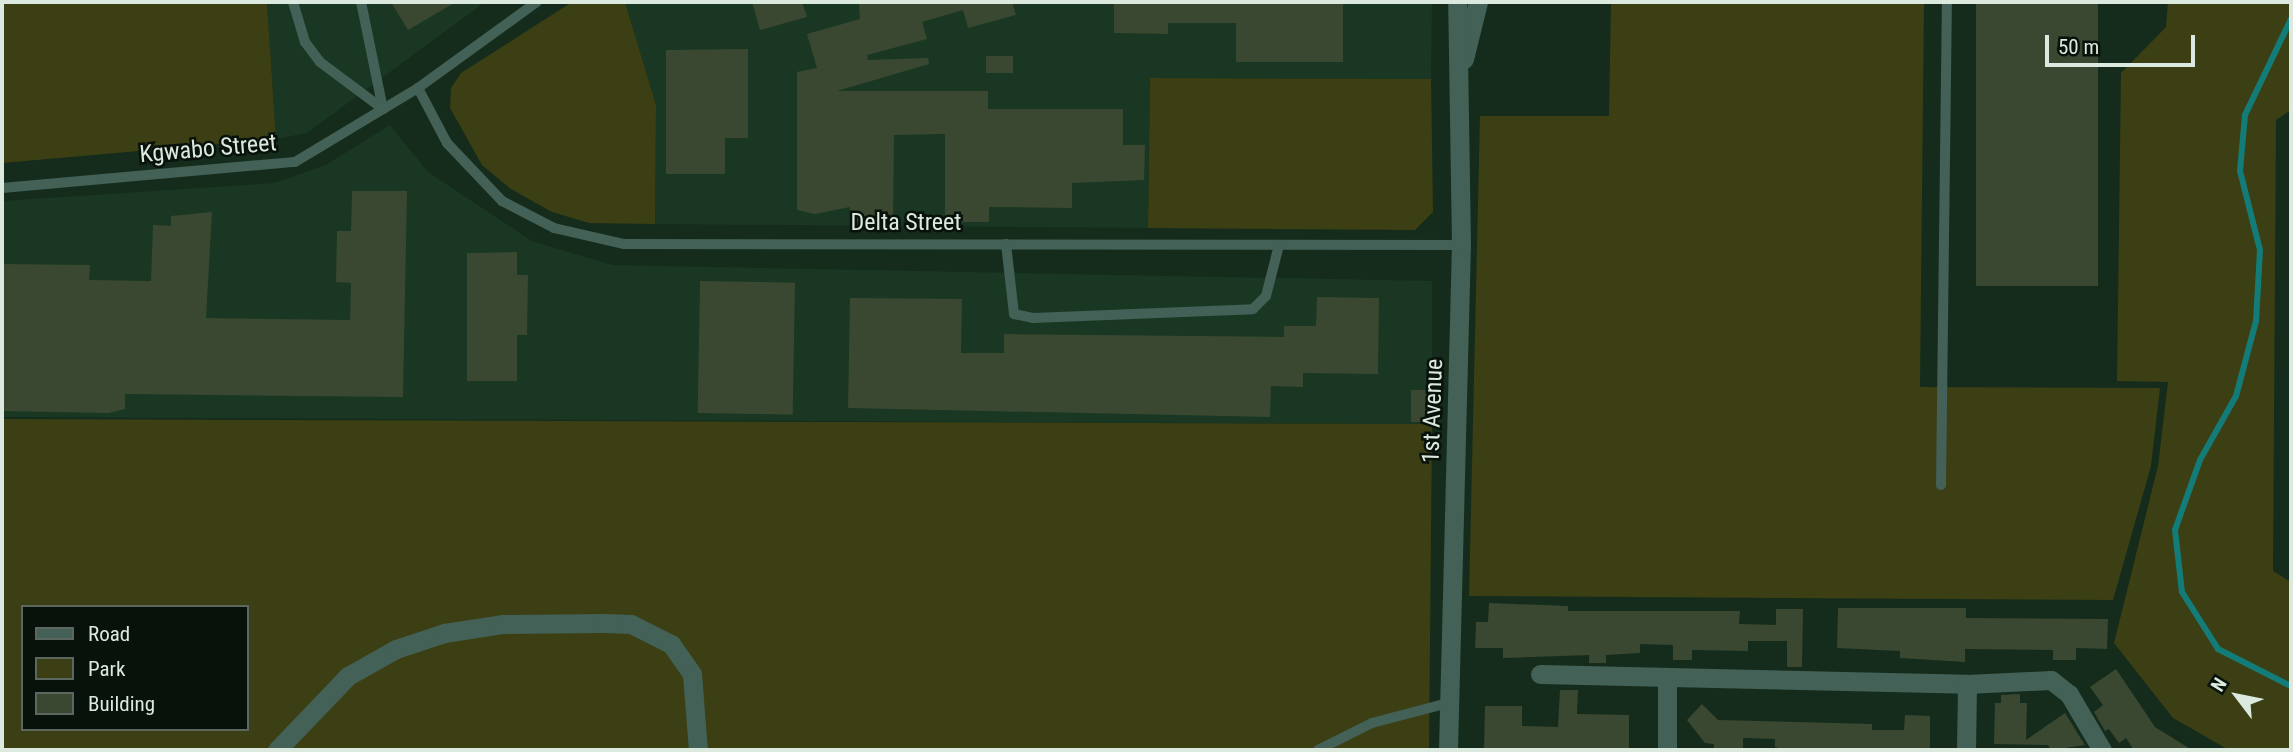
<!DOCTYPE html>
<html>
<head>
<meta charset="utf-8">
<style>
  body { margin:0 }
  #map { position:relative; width:2293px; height:752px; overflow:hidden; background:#152c1c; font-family:"Roboto Condensed",sans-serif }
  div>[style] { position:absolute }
  .built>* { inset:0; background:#193722 }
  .green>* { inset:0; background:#3b3f13 }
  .stream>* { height:6px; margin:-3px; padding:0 3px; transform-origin:3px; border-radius:3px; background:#147c78 }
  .building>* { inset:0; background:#3a4831; transform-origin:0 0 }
  .service>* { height:10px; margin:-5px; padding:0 5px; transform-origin:5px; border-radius:5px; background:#436157 }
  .minor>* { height:19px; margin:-9.5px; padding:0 9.5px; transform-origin:9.5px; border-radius:9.5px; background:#436157 }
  span { translate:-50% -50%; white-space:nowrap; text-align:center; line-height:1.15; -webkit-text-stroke:5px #08110a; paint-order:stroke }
  .street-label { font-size:24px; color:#dbe9de }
  .frame { position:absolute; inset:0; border:4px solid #dbe9de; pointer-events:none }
  .legend { position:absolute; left:21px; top:605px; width:228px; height:126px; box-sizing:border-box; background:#08110a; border:2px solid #5c675f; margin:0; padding:9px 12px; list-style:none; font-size:21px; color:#dbe9de }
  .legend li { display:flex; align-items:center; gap:14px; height:35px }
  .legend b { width:35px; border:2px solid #5c675f }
  .north { position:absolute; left:2202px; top:661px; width:70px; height:70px; -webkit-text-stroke:5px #08110a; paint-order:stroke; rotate:302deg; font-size:19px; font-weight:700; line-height:28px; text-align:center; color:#dbe9de }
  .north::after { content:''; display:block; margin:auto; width:24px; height:32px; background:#dbe9de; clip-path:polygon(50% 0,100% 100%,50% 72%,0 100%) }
  .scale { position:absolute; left:2045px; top:35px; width:150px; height:32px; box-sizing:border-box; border:4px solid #dbe9de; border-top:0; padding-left:9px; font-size:21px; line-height:24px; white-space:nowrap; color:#dbe9de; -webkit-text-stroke:5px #08110a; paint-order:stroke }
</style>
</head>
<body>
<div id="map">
  <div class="built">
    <i style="clip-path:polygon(267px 2px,485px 2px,307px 133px,276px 139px)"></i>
    <i style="clip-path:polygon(625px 2px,1432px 2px,1431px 79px,1150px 78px,1148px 228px,655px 224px,656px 105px)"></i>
    <i style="clip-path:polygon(390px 125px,428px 172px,532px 241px,612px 265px,1432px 281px,1432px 424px,2px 417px,2px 201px,274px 183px,326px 165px)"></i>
  </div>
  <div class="green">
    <i style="clip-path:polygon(2px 2px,267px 2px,276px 139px,2px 163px)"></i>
    <i style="clip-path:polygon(572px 2px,625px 2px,656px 105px,655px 224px,589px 223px,552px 212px,511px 189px,482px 165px,450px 108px,451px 88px,461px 73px)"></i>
    <i style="clip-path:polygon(1611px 2px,1924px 2px,1920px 387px,2160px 388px,2151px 466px,2113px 600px,1469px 596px,1480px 116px,1609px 116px)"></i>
    <i style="clip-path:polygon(2168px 2px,2291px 2px,2291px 110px,2276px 120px,2273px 571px,2291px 582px,2291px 750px,2229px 750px,2173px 718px,2114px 643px,2158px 466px,2168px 382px,2117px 381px,2121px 73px,2166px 27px)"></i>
    <i style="clip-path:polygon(1150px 78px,1431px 79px,1433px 212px,1415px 230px,1148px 228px)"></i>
    <i style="clip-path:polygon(evenodd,2px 419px,1432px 424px,1429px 750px,2px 750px,2px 419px,23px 607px,247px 607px,247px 729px,23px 729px,23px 607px)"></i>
  </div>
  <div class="stream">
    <i style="left:2291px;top:19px;width:106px;rotate:115.6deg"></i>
    <i style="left:2245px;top:115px;width:56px;rotate:95.1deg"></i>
    <i style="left:2240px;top:171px;width:81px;rotate:75.8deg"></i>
    <i style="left:2260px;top:250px;width:71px;rotate:93.2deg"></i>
    <i style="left:2256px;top:321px;width:78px;rotate:104.9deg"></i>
    <i style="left:2236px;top:396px;width:73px;rotate:119.4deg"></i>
    <i style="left:2200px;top:460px;width:74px;rotate:109.7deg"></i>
    <i style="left:2175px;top:530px;width:62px;rotate:83.6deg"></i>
    <i style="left:2182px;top:592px;width:67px;rotate:57.7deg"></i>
    <i style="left:2218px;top:649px;width:82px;rotate:26.9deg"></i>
  </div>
  <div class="building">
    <i style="clip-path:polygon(391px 2px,456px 2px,408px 30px)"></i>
    <i style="clip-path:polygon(752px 2px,802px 2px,807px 17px,760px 30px)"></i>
    <i style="clip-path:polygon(859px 2px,1012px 2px,1016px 15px,968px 28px,963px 10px,922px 22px,927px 39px,867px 55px,868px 60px,928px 58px,929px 64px,837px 91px,988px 91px,988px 109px,1123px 109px,1123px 145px,1145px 145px,1144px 180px,1072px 183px,1072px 208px,989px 207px,989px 222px,945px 222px,945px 134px,894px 135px,893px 221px,850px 222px,850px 207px,815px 214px,797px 210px,797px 72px,817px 68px,807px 34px,860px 19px)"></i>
    <i style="clip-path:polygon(1114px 2px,1343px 2px,1343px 62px,1236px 62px,1236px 23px,1168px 23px,1168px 34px,1114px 33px)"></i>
    <i style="left:1976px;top:2px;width:122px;height:284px"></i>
    <i style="clip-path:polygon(748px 49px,748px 138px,725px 138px,725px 174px,666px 174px,666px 50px)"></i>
    <i style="left:1013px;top:56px;width:17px;height:27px;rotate:90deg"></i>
    <i style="clip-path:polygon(352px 191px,407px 191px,403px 397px,125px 394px,125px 409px,109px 413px,2px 411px,2px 264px,90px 265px,89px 280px,151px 281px,153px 225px,171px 226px,171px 216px,212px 212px,206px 318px,350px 320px,351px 283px,336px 282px,337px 231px,351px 231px)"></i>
    <i style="clip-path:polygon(517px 252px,517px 275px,528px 275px,527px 335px,517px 335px,517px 381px,467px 381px,467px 253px)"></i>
    <i style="left:700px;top:281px;width:95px;height:132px;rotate:1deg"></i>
    <i style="clip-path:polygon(1317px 297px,1379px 298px,1378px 374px,1303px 373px,1303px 387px,1271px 386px,1270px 417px,848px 408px,850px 298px,962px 299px,961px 353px,1004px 353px,1004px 334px,1284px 337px,1284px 326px,1316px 326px)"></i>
    <i style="left:1411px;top:390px;width:17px;height:32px"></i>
    <i style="clip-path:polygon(1489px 603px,1568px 606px,1568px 611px,1740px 611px,1739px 624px,1776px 625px,1776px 609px,1803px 609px,1802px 667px,1787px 667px,1787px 641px,1748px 641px,1748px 651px,1692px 650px,1692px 660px,1673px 660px,1673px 645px,1640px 644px,1640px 653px,1606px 655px,1606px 663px,1589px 663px,1589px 655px,1503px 658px,1503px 648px,1475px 648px,1476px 622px,1488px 622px)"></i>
    <i style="clip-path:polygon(1838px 608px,1966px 608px,1966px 618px,2108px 619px,2107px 649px,2076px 648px,2076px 660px,2053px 660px,2053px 650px,1965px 649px,1965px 662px,1900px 658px,1900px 651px,1837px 648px)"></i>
    <i style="clip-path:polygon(2116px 669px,2155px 727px,2192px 750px,2134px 750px,2126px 738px,2119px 743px,2109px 729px,2105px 731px,2094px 712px,2103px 705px,2090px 687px)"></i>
    <i style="clip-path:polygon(1560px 690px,1578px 690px,1577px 714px,1629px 715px,1629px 750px,1484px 750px,1485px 706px,1522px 706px,1522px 726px,1558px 727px)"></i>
    <i style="clip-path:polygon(2020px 694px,2020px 703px,2027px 703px,2026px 740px,2065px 713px,2085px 745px,2051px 750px,2048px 745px,1994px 744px,1995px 703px,2001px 703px,2001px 695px)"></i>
    <i style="clip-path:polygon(1702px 704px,1718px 720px,1872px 724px,1872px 730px,1904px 730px,1905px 715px,1930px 716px,1930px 750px,1787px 750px,1775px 747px,1775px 739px,1743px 738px,1743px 750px,1714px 750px,1714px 744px,1705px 743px,1687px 720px)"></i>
  </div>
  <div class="service">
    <i style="left:293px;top:2px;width:42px;rotate:73.3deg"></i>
    <i style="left:305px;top:42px;width:25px;rotate:53deg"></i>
    <i style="left:320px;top:62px;width:79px;rotate:36.7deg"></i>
    <i style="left:361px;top:2px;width:109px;rotate:78.4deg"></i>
    <i style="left:418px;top:88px;width:62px;rotate:62.2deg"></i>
    <i style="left:447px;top:143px;width:80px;rotate:46.5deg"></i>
    <i style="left:502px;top:201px;width:59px;rotate:27.4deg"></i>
    <i style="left:554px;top:228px;width:72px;rotate:12.9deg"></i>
    <i style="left:624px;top:244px;width:837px;rotate:0.07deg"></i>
    <i style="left:2px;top:188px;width:294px;rotate:-5.1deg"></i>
    <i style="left:295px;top:162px;width:144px;rotate:-31deg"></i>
    <i style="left:418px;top:88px;width:147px;rotate:-35.9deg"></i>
    <i style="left:1006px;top:244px;width:70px;rotate:83.5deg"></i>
    <i style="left:1014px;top:314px;width:19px;rotate:12deg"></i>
    <i style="left:1033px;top:318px;width:220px;rotate:-2.3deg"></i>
    <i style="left:1253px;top:309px;width:18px;rotate:-45deg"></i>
    <i style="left:1266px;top:296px;width:53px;rotate:-75.7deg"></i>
    <i style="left:1941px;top:485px;width:483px;rotate:-89.3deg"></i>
    <i style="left:1318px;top:750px;width:60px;rotate:-26.6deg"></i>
    <i style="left:1372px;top:723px;width:79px;rotate:-14.7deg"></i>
  </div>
  <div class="minor">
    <i style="left:1464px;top:59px;width:59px;rotate:-76.2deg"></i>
    <i style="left:1540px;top:674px;width:427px;rotate:1.3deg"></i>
    <i style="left:1967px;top:684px;width:84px;rotate:-2.7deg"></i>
    <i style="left:2051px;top:680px;width:23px;rotate:38deg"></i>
    <i style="left:2069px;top:694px;width:65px;rotate:59.5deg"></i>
    <i style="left:277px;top:750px;width:103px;rotate:-46.2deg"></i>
    <i style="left:348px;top:676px;width:55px;rotate:-29.4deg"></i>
    <i style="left:396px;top:649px;width:51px;rotate:-18.4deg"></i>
    <i style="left:444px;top:633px;width:60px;rotate:-8.7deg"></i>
    <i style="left:503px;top:624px;width:102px;rotate:-0.6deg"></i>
    <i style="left:605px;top:623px;width:26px;rotate:2deg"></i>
    <i style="left:631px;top:624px;width:45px;rotate:26.6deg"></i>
    <i style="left:671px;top:644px;width:37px;rotate:55deg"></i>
    <i style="left:692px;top:674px;width:76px;rotate:85.5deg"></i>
    <i style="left:1448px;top:750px;width:505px;rotate:-88.53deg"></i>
    <i style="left:1461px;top:245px;width:243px;rotate:-90.9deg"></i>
    <i style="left:1667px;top:750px;width:72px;rotate:-90deg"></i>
    <i style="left:1966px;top:750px;width:66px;rotate:-89.1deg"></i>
  </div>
  <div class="street-label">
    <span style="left:208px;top:149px;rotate:-5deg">Kgwabo Street</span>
    <span style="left:906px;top:223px">Delta Street</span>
    <span style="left:1433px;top:411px;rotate:-88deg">1st Avenue</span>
  </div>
  <div class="frame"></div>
  <ul class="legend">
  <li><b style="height:9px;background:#436157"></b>Road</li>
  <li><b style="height:19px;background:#3b3f13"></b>Park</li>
  <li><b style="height:19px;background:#3a4831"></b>Building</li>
  </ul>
  <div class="north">N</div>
  <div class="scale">50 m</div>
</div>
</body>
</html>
